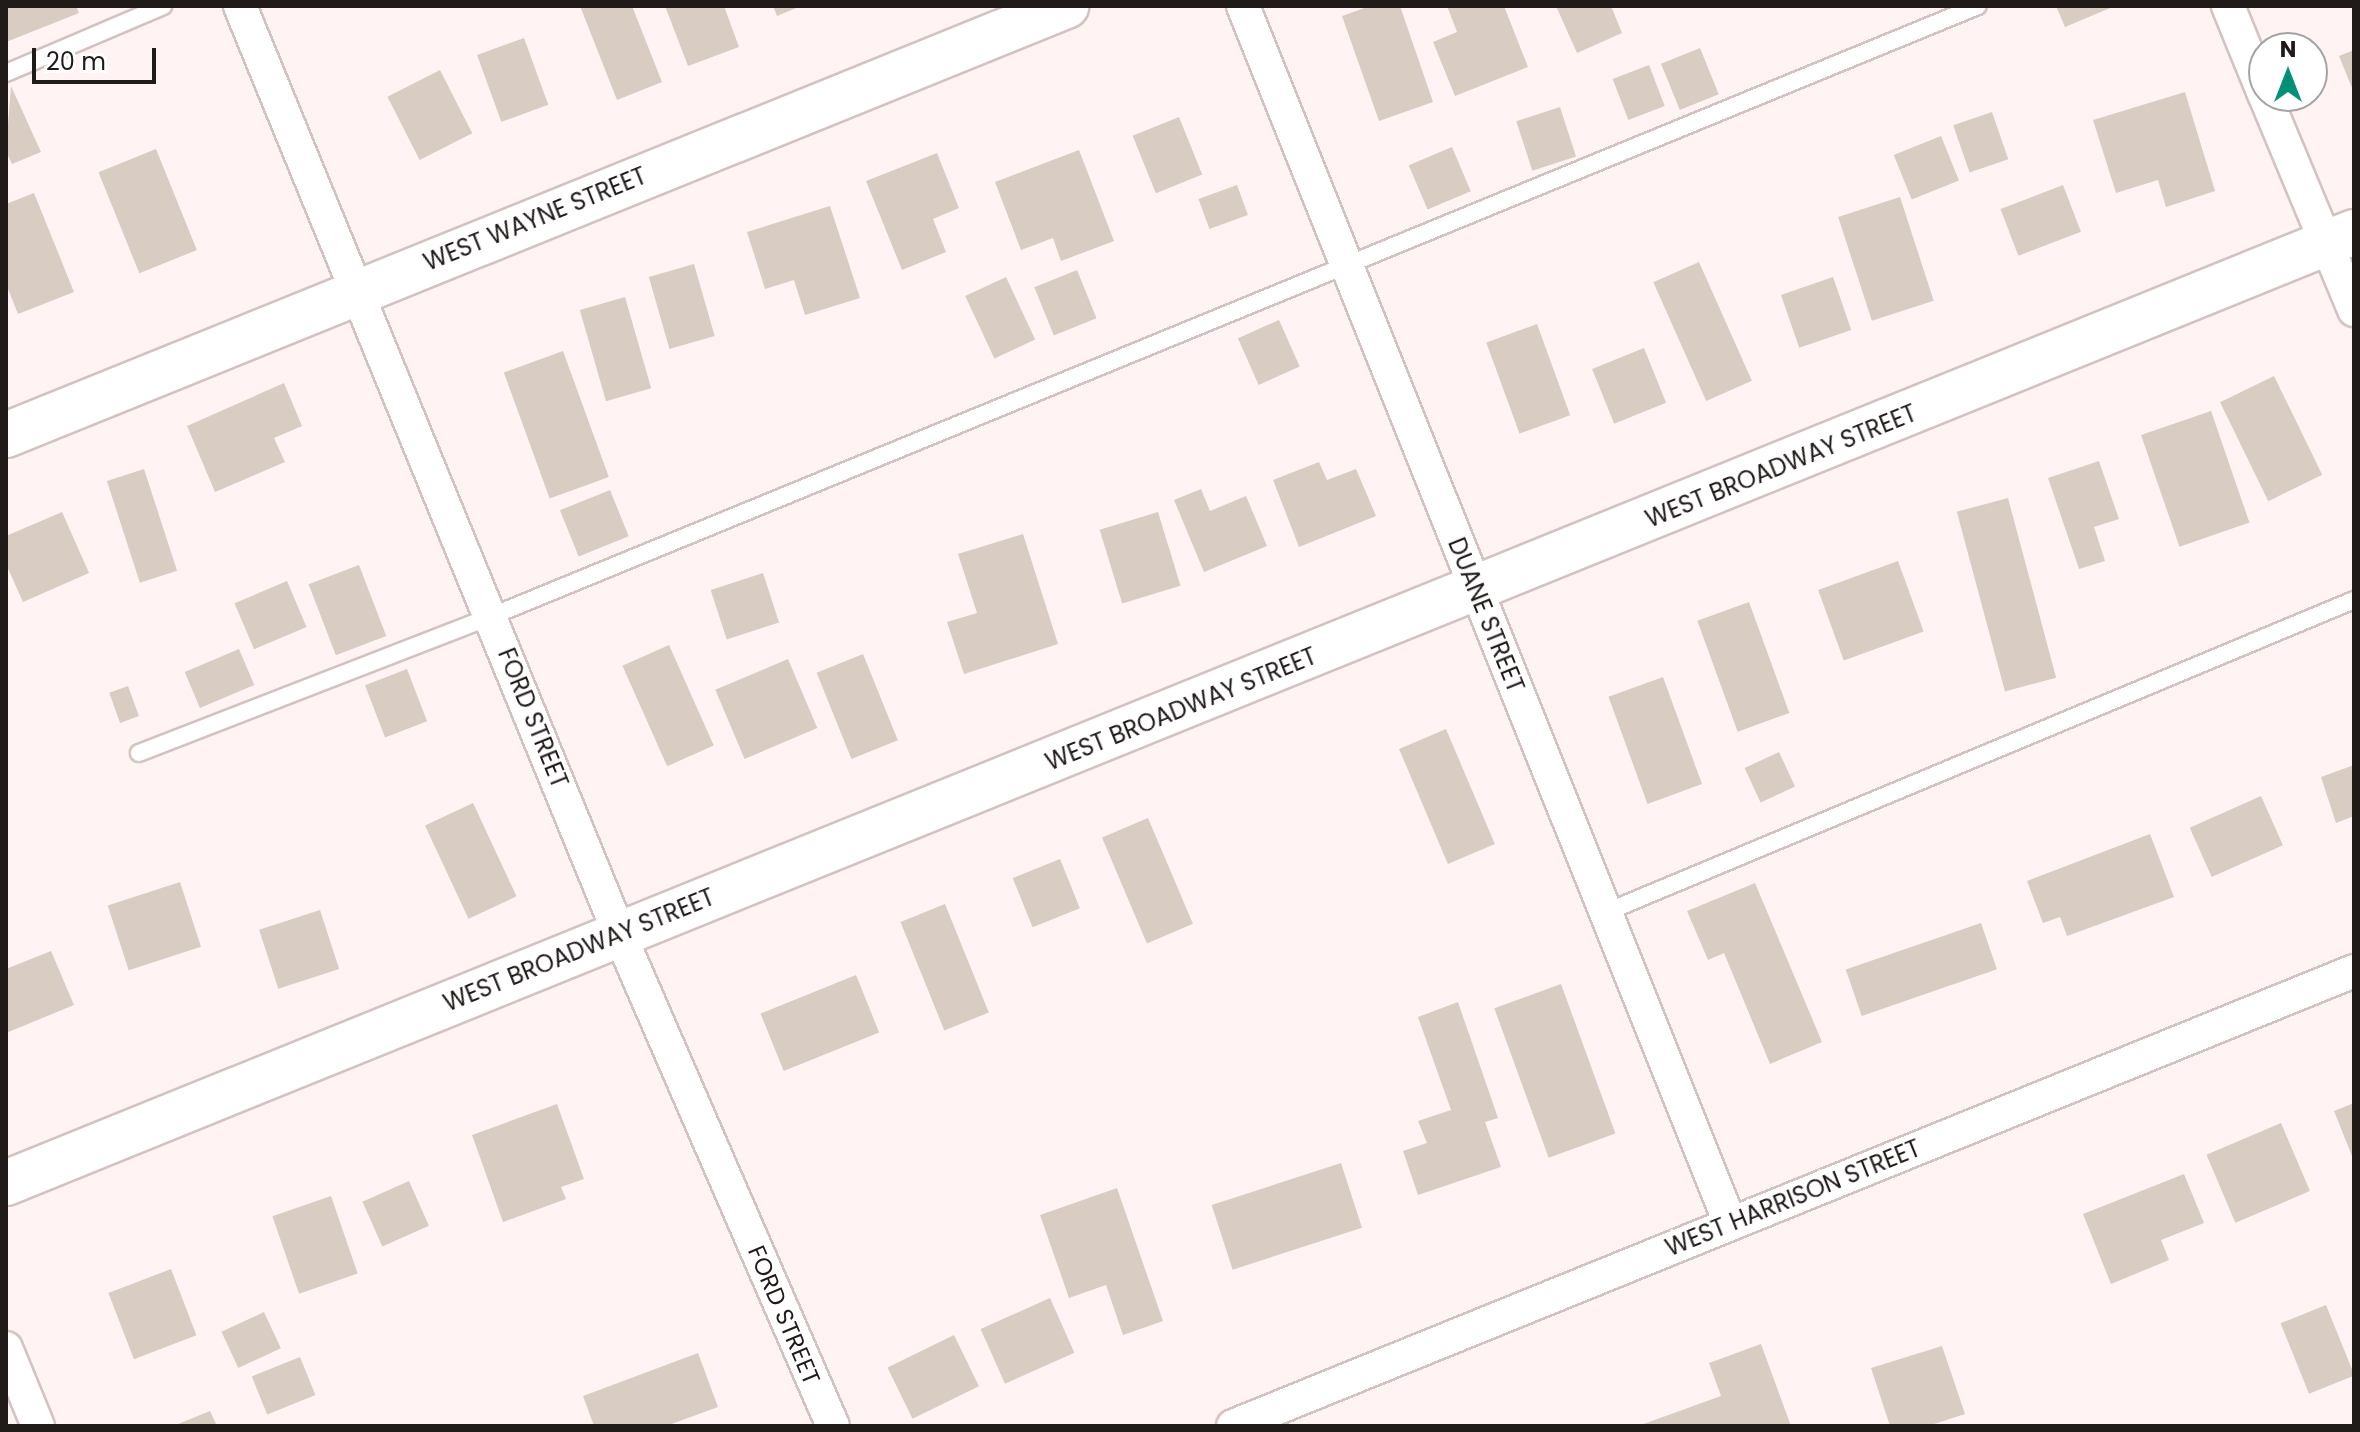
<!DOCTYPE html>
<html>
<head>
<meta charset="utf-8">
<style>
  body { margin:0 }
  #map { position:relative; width:2360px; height:1432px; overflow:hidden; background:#fff4f3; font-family:Poppins,sans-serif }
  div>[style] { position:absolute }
  .building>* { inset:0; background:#d9ccc3; transform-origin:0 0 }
  .roads { filter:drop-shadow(2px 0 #d3c3c0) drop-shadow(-2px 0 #d3c3c0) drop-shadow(0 2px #d3c3c0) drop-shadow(0 -2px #d3c3c0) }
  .lane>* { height:16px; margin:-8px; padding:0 8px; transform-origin:8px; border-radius:8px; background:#fff }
  .street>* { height:32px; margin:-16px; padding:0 16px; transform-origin:16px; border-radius:16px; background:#fff }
  .secondary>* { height:44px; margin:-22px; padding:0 22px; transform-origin:22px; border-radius:22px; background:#fff }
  span { translate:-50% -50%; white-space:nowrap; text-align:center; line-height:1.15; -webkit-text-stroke:7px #fff; paint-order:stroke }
  .street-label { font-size:24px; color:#201a19 }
  .frame { position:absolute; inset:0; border:8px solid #201a19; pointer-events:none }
  .north { position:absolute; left:2248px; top:32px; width:80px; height:80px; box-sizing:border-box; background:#fff; border:2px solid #a6a3a3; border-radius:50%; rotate:0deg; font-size:22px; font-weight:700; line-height:32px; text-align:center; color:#201a19 }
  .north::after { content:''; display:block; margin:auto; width:28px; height:36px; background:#038f78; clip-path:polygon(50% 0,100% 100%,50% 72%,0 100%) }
  .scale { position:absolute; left:32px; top:48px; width:124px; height:36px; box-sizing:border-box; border:4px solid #201a19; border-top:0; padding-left:10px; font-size:24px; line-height:28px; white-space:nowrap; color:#201a19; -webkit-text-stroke:6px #fff; paint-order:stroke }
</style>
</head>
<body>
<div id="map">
  <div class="building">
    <i style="clip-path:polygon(6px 6px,76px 6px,79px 13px,6px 42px)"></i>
    <i style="clip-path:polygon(580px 6px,632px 6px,662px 82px,617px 100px)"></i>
    <i style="clip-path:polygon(665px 6px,724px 6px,739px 47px,688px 66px)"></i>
    <i style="clip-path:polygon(773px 6px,801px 6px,777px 16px)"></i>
    <i style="clip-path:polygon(1370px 6px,1400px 6px,1433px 102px,1379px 121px,1342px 16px)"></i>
    <i style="clip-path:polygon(1447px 6px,1504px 6px,1528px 67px,1455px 96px,1433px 42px,1457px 32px)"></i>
    <i style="clip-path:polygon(1556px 6px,1611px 6px,1622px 33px,1577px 53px)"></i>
    <i style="clip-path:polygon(2056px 6px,2115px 6px,2065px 27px)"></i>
    <i style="left:524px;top:38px;width:71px;height:50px;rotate:70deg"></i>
    <i style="left:1700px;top:48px;width:50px;height:42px;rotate:68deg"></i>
    <i style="clip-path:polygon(2354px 50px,2354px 93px,2339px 56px)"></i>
    <i style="left:1649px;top:65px;width:44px;height:39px;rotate:69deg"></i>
    <i style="left:440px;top:70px;width:71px;height:59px;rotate:63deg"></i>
    <i style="clip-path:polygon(11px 86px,41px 152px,12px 164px,6px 151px)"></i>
    <i style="clip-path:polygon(2185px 92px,2215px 191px,2166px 207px,2158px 180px,2116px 193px,2093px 120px)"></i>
    <i style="left:1560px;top:107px;width:52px;height:46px;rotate:72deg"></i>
    <i style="left:1992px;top:112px;width:50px;height:41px;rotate:71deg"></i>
    <i style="left:1179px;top:117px;width:62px;height:50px;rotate:68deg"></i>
    <i style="left:1941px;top:136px;width:48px;height:51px;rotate:68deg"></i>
    <i style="left:1452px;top:147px;width:48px;height:47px;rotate:67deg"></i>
    <i style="left:156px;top:149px;width:109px;height:62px;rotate:68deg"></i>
    <i style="clip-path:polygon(1079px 150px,1114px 241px,1061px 261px,1053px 238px,1021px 250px,995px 182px)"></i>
    <i style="clip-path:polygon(937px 153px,959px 208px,933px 219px,946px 252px,902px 270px,866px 181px)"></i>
    <i style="left:1237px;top:185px;width:32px;height:41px;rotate:70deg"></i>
    <i style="left:2063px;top:185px;width:50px;height:67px;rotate:69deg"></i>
    <i style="clip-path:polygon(34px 193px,74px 292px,18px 314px,6px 284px,6px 204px)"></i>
    <i style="left:1900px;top:197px;width:109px;height:65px;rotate:72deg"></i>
    <i style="clip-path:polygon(830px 206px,860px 298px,805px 315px,794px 280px,765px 289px,747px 232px)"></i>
    <i style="left:1699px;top:262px;width:130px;height:50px;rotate:66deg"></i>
    <i style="left:694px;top:264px;width:75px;height:47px;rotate:74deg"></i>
    <i style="left:1077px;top:270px;width:52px;height:46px;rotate:68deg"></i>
    <i style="left:1006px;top:277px;width:69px;height:45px;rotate:65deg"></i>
    <i style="left:1833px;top:277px;width:56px;height:55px;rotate:71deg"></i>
    <i style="left:625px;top:297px;width:95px;height:47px;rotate:74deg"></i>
    <i style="left:1279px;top:320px;width:51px;height:45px;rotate:66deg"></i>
    <i style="left:1537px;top:324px;width:97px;height:54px;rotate:70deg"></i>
    <i style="left:1644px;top:348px;width:59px;height:56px;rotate:68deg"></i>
    <i style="left:563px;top:351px;width:134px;height:63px;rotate:70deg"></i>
    <i style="left:2274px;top:376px;width:110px;height:60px;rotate:64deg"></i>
    <i style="clip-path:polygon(284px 383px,302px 426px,274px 438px,285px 462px,215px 492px,187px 426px)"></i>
    <i style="left:2211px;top:411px;width:118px;height:74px;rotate:71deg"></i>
    <i style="clip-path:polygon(2099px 461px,2119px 519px,2094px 527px,2105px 561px,2079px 569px,2048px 478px)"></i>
    <i style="clip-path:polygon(1319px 462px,1327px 480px,1356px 469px,1376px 516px,1299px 547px,1273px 480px)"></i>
    <i style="left:144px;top:469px;width:107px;height:39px;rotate:72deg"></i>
    <i style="clip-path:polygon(1201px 489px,1210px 511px,1246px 496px,1267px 546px,1204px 572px,1174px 500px)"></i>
    <i style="left:610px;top:490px;width:50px;height:54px;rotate:68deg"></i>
    <i style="left:2008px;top:498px;width:186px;height:53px;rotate:75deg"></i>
    <i style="clip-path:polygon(62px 512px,89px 573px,23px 602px,6px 564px,6px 536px)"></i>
    <i style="left:1158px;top:512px;width:77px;height:61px;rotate:73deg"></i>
    <i style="clip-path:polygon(1023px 534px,1058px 644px,964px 674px,947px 622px,977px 613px,958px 554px)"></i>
    <i style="left:1898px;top:561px;width:75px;height:85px;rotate:70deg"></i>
    <i style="left:359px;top:565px;width:76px;height:54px;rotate:69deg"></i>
    <i style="left:763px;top:573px;width:52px;height:55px;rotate:72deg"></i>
    <i style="left:287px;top:581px;width:50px;height:57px;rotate:67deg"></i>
    <i style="left:1749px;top:602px;width:118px;height:55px;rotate:70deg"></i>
    <i style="left:669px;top:645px;width:110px;height:51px;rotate:66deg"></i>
    <i style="left:239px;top:649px;width:39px;height:59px;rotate:67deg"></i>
    <i style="left:863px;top:654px;width:93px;height:50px;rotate:68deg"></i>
    <i style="left:788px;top:659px;width:75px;height:79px;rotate:67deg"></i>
    <i style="left:407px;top:669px;width:56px;height:45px;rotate:69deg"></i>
    <i style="left:1663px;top:677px;width:114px;height:58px;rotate:70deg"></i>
    <i style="left:128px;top:686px;width:32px;height:20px;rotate:70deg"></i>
    <i style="left:1446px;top:729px;width:125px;height:51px;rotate:67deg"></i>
    <i style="left:1779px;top:752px;width:38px;height:38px;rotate:65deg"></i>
    <i style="clip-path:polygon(2354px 765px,2354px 816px,2336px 823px,2321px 777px)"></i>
    <i style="left:2261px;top:796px;width:54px;height:78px;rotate:66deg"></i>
    <i style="left:473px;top:803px;width:103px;height:53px;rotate:65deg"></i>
    <i style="left:1148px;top:818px;width:115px;height:50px;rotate:67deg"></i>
    <i style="clip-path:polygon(2150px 834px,2174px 897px,2067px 936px,2060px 917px,2043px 923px,2027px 881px)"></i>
    <i style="left:1060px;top:859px;width:53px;height:51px;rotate:68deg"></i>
    <i style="left:180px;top:882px;width:68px;height:76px;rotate:72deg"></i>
    <i style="clip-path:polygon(1755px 883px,1822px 1042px,1770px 1064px,1724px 953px,1708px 960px,1687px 911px)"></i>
    <i style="left:945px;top:904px;width:117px;height:48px;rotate:68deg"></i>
    <i style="left:320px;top:910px;width:62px;height:64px;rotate:72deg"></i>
    <i style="left:1981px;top:923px;width:49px;height:143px;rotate:71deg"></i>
    <i style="clip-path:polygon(51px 951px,74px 1005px,6px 1033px,6px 969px)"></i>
    <i style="left:856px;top:975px;width:62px;height:103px;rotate:68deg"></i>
    <i style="left:1561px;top:984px;width:159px;height:71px;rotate:70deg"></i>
    <i style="clip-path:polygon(1458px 1002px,1498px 1118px,1485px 1122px,1501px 1167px,1418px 1195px,1403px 1151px,1427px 1143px,1418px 1121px,1451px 1110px,1418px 1017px)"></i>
    <i style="clip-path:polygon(2354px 1103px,2354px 1161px,2334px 1111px)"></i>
    <i style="clip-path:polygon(557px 1104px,584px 1179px,561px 1187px,566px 1199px,503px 1222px,472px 1135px)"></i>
    <i style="left:2281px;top:1123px;width:74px;height:81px;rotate:67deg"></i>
    <i style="left:1341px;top:1163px;width:68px;height:136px;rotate:72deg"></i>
    <i style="clip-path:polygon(2184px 1174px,2204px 1223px,2161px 1240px,2169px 1260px,2111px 1284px,2083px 1214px)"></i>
    <i style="left:409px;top:1181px;width:49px;height:51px;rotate:66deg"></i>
    <i style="clip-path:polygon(1117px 1188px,1163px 1321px,1123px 1335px,1106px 1285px,1069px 1298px,1040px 1215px)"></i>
    <i style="left:331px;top:1196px;width:82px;height:62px;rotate:71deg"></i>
    <i style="left:171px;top:1269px;width:71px;height:67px;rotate:69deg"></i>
    <i style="left:1050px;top:1298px;width:60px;height:76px;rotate:66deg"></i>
    <i style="left:2326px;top:1305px;width:76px;height:49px;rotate:68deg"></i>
    <i style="left:264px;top:1312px;width:40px;height:47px;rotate:65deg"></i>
    <i style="left:954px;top:1335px;width:57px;height:74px;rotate:64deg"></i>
    <i style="clip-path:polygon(1761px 1344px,1791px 1426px,1638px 1426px,1721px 1396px,1709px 1363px)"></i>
    <i style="clip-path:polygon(1942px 1346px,1965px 1414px,1928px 1426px,1890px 1426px,1871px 1368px)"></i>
    <i style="clip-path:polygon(698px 1353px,718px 1407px,666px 1426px,594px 1426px,583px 1396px)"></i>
    <i style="left:300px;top:1357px;width:41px;height:52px;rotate:68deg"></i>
    <i style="clip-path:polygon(210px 1411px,217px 1426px,173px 1426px)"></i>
  </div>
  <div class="roads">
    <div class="lane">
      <i style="left:6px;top:73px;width:171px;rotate:-23.1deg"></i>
      <i style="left:139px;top:753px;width:379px;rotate:-21.2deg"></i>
      <i style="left:492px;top:616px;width:1606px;rotate:-22.32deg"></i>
      <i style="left:1609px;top:911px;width:807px;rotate:-22.66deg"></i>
    </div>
    <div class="street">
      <i style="left:240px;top:6px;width:1001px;rotate:67.76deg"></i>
      <i style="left:619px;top:933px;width:537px;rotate:66.54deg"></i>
      <i style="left:1243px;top:6px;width:1311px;rotate:68.19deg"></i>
      <i style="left:2228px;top:6px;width:95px;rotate:67.8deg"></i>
      <i style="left:2265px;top:96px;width:232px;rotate:67.4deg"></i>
      <i style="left:6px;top:1348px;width:84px;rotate:67.7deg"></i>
      <i style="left:1233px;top:1426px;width:1210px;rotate:-22.09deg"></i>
    </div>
    <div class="secondary">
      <i style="left:6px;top:435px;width:1144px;rotate:-22.03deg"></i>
      <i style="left:6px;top:1183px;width:2533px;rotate:-22.05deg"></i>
    </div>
  </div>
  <div class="street-label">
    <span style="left:535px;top:219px;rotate:-22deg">WEST WAYNE STREET</span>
    <span style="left:1781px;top:466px;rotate:-22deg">WEST BROADWAY STREET</span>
    <span style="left:1486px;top:615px;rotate:68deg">DUANE STREET</span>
    <span style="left:1181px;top:709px;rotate:-22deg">WEST BROADWAY STREET</span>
    <span style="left:533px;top:718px;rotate:68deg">FORD STREET</span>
    <span style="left:579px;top:950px;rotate:-22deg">WEST BROADWAY STREET</span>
    <span style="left:1793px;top:1198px;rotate:-22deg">WEST HARRISON STREET</span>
    <span style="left:784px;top:1315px;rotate:67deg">FORD STREET</span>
  </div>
  <div class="frame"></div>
  <div class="north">N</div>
  <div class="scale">20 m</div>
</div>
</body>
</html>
